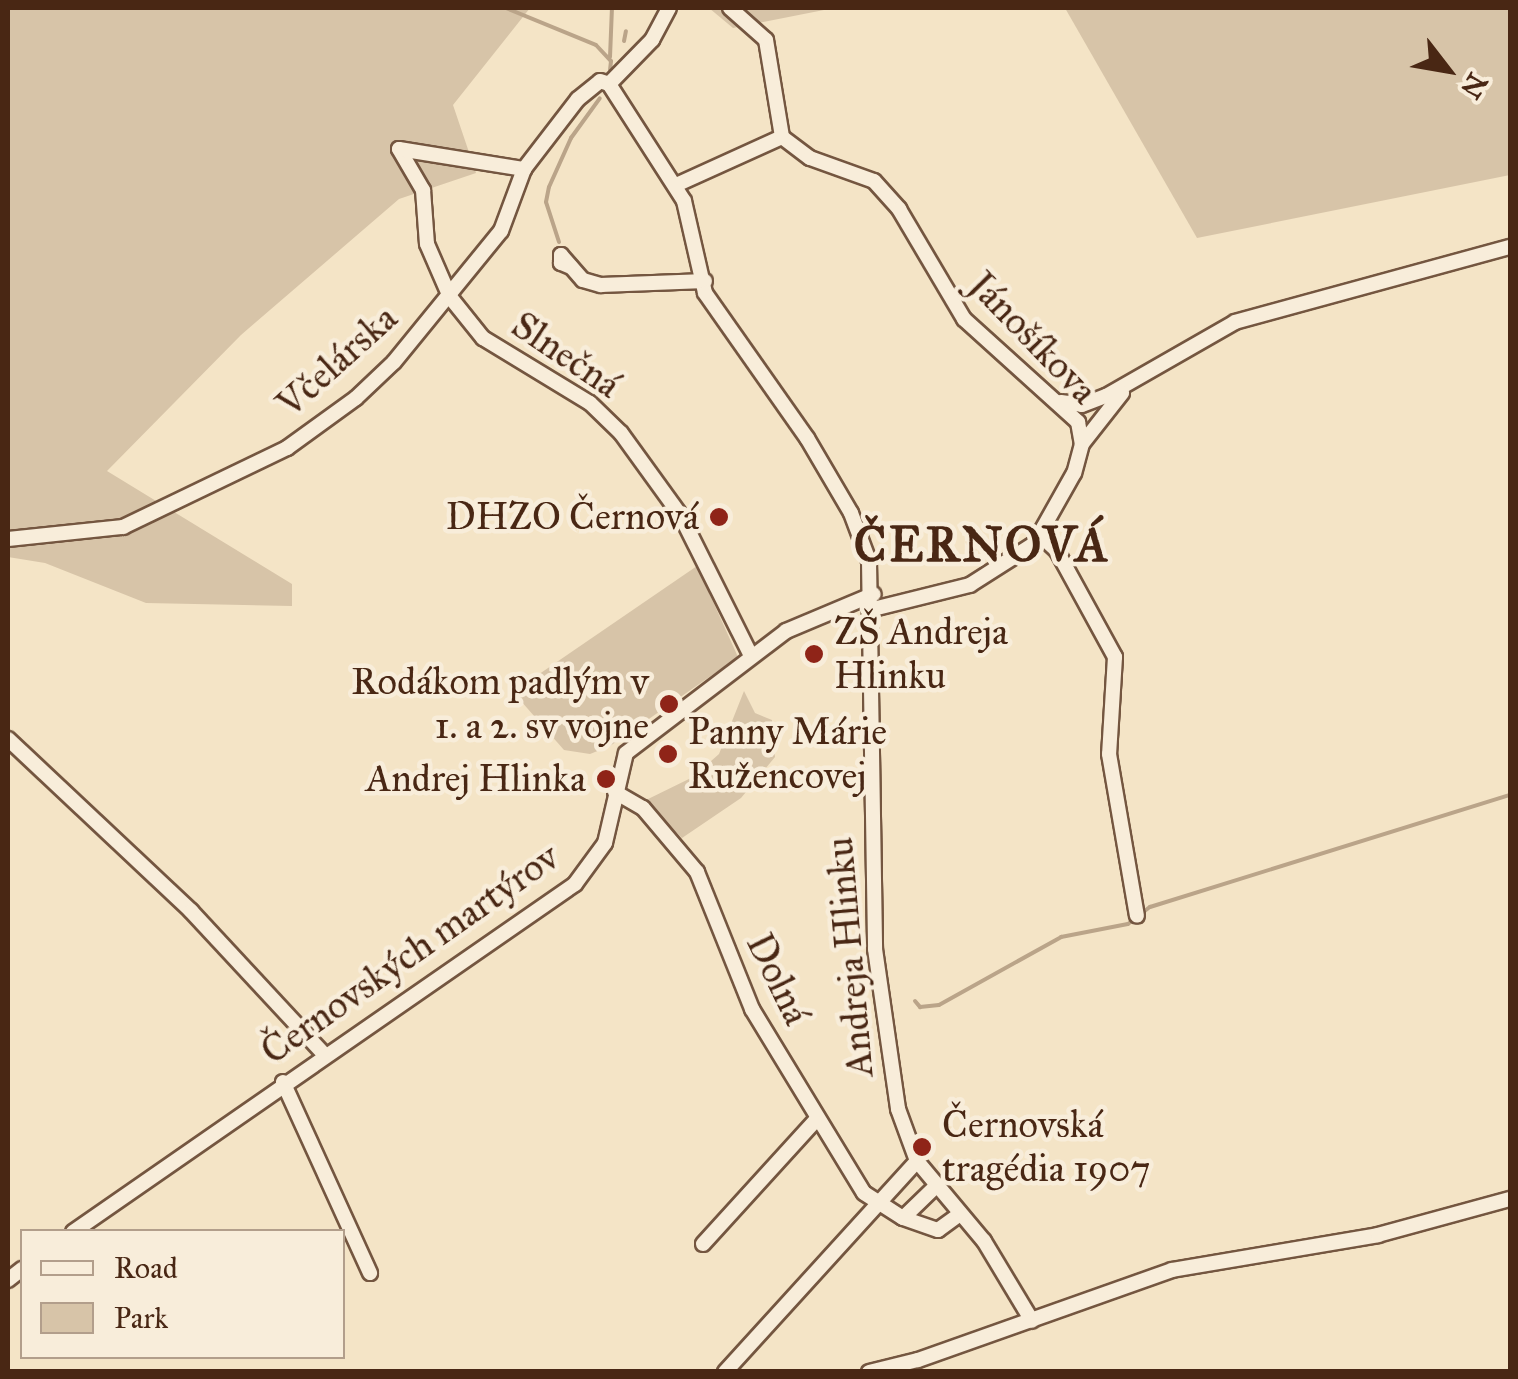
<!DOCTYPE html>
<html>
<head>
<meta charset="utf-8">
<style>
  body { margin:0 }
  #map { position:relative; width:1518px; height:1379px; overflow:hidden; background:#f4e4c6; font-family:"IM FELL Great Primer",serif }
  div>[style] { position:absolute }
  .green>* { inset:0; background:#d7c4a8 }
  .stream>* { height:4px; margin:-2px; padding:0 2px; transform-origin:2px; border-radius:2px; background:#baa489 }
  .roads { filter:drop-shadow(2px 0 #745640) drop-shadow(-2px 0 #745640) drop-shadow(0 2px #745640) drop-shadow(0 -2px #745640) }
  .minor>* { height:14px; margin:-7px; padding:0 7px; transform-origin:7px; border-radius:7px; background:#f8edda }
  .dots>* { width:28px; height:28px; translate:-50% -50%; box-sizing:border-box; border:5px solid #f8edda; border-radius:50% }
  span { translate:-50% -50%; white-space:nowrap; text-align:center; line-height:1.15; -webkit-text-stroke:9px #f8edda; paint-order:stroke }
  .street-label { font-size:38px; color:#492714 }
  .poi-label { font-size:38px; color:#492714 }
  .right { translate:-100% -50%; text-align:right }
  .left { translate:0 -50%; text-align:left }
  .district-label { font-size:48px; color:#492714; font-weight:700; letter-spacing:2.5px }
  .frame { position:absolute; inset:0; border:10px solid #492714; pointer-events:none }
  .legend { position:absolute; left:20px; top:1229px; width:325px; height:130px; box-sizing:border-box; background:#f8edda; border:2px solid #b29e8b; margin:0; padding:12px 18px; list-style:none; font-size:30px; color:#492714 }
  .legend li { display:flex; align-items:center; gap:20px; height:50px }
  .legend b { width:50px; border:2px solid #b29e8b }
  .north { position:absolute; left:1398px; top:20px; width:100px; height:100px; -webkit-text-stroke:8px #f8edda; paint-order:stroke; rotate:121deg; font-size:28px; font-weight:700; line-height:40px; text-align:center; color:#492714 }
  .north::after { content:''; display:block; margin:auto; width:35px; height:45px; background:#492714; clip-path:polygon(50% 0,100% 100%,50% 72%,0 100%) }
</style>
</head>
<body>
<div id="map">
  <div class="green">
    <i style="clip-path:polygon(8px 8px,530px 8px,453px 105px,476px 173px,399px 199px,241px 335px,107px 471px,292px 584px,292px 606px,146px 603px,45px 563px,8px 557px)"></i>
    <i style="clip-path:polygon(709px 8px,834px 8px,733px 28px)"></i>
    <i style="clip-path:polygon(1065px 8px,1510px 8px,1510px 175px,1197px 238px)"></i>
    <i style="clip-path:polygon(697px 566px,738px 657px,610px 746px,590px 754px,564px 750px,513px 692px)"></i>
    <i style="clip-path:polygon(744px 691px,755px 713px,772px 720px,775px 757px,741px 798px,682px 838px,644px 801px,693px 777px,719px 754px)"></i>
  </div>
  <div class="stream">
    <i style="left:506px;top:8px;width:97px;rotate:22.3deg"></i>
    <i style="left:596px;top:45px;width:22px;rotate:47deg"></i>
    <i style="left:611px;top:61px;width:9px;rotate:96deg"></i>
    <i style="left:624px;top:41px;width:10px;rotate:-79deg"></i>
    <i style="left:610px;top:57px;width:49px;rotate:-87.7deg"></i>
    <i style="left:559px;top:242px;width:42px;rotate:-108deg"></i>
    <i style="left:546px;top:202px;width:15px;rotate:-79deg"></i>
    <i style="left:549px;top:187px;width:54px;rotate:-65.8deg"></i>
    <i style="left:571px;top:138px;width:49px;rotate:-54.1deg"></i>
    <i style="left:915px;top:1001px;width:8px;rotate:50deg"></i>
    <i style="left:920px;top:1007px;width:19px;rotate:-6deg"></i>
    <i style="left:939px;top:1005px;width:140px;rotate:-29.1deg"></i>
    <i style="left:1061px;top:937px;width:68px;rotate:-11deg"></i>
    <i style="left:1128px;top:924px;width:28px;rotate:-38deg"></i>
    <i style="left:1150px;top:907px;width:377px;rotate:-17.3deg"></i>
  </div>
  <div class="roads">
    <div class="minor">
      <i style="left:730px;top:8px;width:48px;rotate:41.6deg"></i>
      <i style="left:766px;top:40px;width:98px;rotate:80.6deg"></i>
      <i style="left:782px;top:137px;width:35px;rotate:37deg"></i>
      <i style="left:810px;top:158px;width:68px;rotate:19.8deg"></i>
      <i style="left:874px;top:181px;width:38px;rotate:48deg"></i>
      <i style="left:899px;top:209px;width:128px;rotate:59.4deg"></i>
      <i style="left:964px;top:319px;width:154px;rotate:42.1deg"></i>
      <i style="left:1078px;top:422px;width:22px;rotate:80deg"></i>
      <i style="left:1082px;top:444px;width:30px;rotate:105deg"></i>
      <i style="left:1074px;top:473px;width:81px;rotate:119.4deg"></i>
      <i style="left:1034px;top:544px;width:76px;rotate:147.4deg"></i>
      <i style="left:970px;top:585px;width:100px;rotate:166.1deg"></i>
      <i style="left:609px;top:84px;width:62px;rotate:-45.7deg"></i>
      <i style="left:652px;top:40px;width:36px;rotate:-62deg"></i>
      <i style="left:399px;top:149px;width:48px;rotate:59.7deg"></i>
      <i style="left:423px;top:190px;width:54px;rotate:85.8deg"></i>
      <i style="left:427px;top:244px;width:58px;rotate:66.5deg"></i>
      <i style="left:450px;top:297px;width:53px;rotate:51.2deg"></i>
      <i style="left:483px;top:338px;width:125px;rotate:31.3deg"></i>
      <i style="left:590px;top:403px;width:43px;rotate:44.1deg"></i>
      <i style="left:621px;top:433px;width:102px;rotate:54.1deg"></i>
      <i style="left:681px;top:516px;width:154px;rotate:63.4deg"></i>
      <i style="left:399px;top:149px;width:127px;rotate:9.1deg"></i>
      <i style="left:676px;top:185px;width:116px;rotate:-24.4deg"></i>
      <i style="left:571px;top:267px;width:11px;rotate:-158deg"></i>
      <i style="left:561px;top:263px;width:8px;rotate:-90deg"></i>
      <i style="left:561px;top:255px;width:33px;rotate:49deg"></i>
      <i style="left:583px;top:280px;width:19px;rotate:16deg"></i>
      <i style="left:601px;top:285px;width:104px;rotate:-2.2deg"></i>
      <i style="left:1061px;top:402px;width:21px;rotate:8deg"></i>
      <i style="left:1082px;top:405px;width:26px;rotate:-21deg"></i>
      <i style="left:1106px;top:396px;width:149px;rotate:-29.8deg"></i>
      <i style="left:1235px;top:322px;width:285px;rotate:-15.3deg"></i>
      <i style="left:1082px;top:444px;width:65px;rotate:-51.9deg"></i>
      <i style="left:1040px;top:535px;width:23px;rotate:43deg"></i>
      <i style="left:1057px;top:551px;width:121px;rotate:61.3deg"></i>
      <i style="left:1115px;top:657px;width:97px;rotate:93.5deg"></i>
      <i style="left:1109px;top:754px;width:164px;rotate:80.2deg"></i>
      <i style="left:8px;top:539px;width:116px;rotate:-6deg"></i>
      <i style="left:123px;top:527px;width:182px;rotate:-25.7deg"></i>
      <i style="left:287px;top:448px;width:85px;rotate:-35.9deg"></i>
      <i style="left:356px;top:398px;width:52px;rotate:-43.5deg"></i>
      <i style="left:394px;top:362px;width:169px;rotate:-50.8deg"></i>
      <i style="left:501px;top:231px;width:66px;rotate:-69.6deg"></i>
      <i style="left:524px;top:169px;width:88px;rotate:-52.4deg"></i>
      <i style="left:578px;top:99px;width:28px;rotate:-39deg"></i>
      <i style="left:600px;top:81px;width:9px;rotate:18deg"></i>
      <i style="left:609px;top:84px;width:139px;rotate:57.3deg"></i>
      <i style="left:684px;top:201px;width:94px;rotate:77.1deg"></i>
      <i style="left:705px;top:293px;width:177px;rotate:54.9deg"></i>
      <i style="left:807px;top:438px;width:87px;rotate:59.6deg"></i>
      <i style="left:851px;top:513px;width:51px;rotate:69.4deg"></i>
      <i style="left:869px;top:561px;width:388px;rotate:89.1deg"></i>
      <i style="left:875px;top:949px;width:162px;rotate:81.8deg"></i>
      <i style="left:898px;top:1109px;width:55px;rotate:69.9deg"></i>
      <i style="left:917px;top:1161px;width:104px;rotate:50.1deg"></i>
      <i style="left:984px;top:1241px;width:93px;rotate:59deg"></i>
      <i style="left:8px;top:739px;width:251px;rotate:43.2deg"></i>
      <i style="left:191px;top:911px;width:195px;rotate:47.1deg"></i>
      <i style="left:615px;top:792px;width:32px;rotate:30deg"></i>
      <i style="left:643px;top:808px;width:84px;rotate:49.8deg"></i>
      <i style="left:697px;top:872px;width:148px;rotate:68.1deg"></i>
      <i style="left:752px;top:1009px;width:215px;rotate:58.7deg"></i>
      <i style="left:864px;top:1193px;width:46px;rotate:32.7deg"></i>
      <i style="left:903px;top:1218px;width:45px;rotate:-44.1deg"></i>
      <i style="left:283px;top:1082px;width:210px;rotate:65.5deg"></i>
      <i style="left:903px;top:1218px;width:37px;rotate:19deg"></i>
      <i style="left:938px;top:1230px;width:27px;rotate:-36deg"></i>
      <i style="left:73px;top:1232px;width:611px;rotate:-34.73deg"></i>
      <i style="left:575px;top:884px;width:51px;rotate:-53.8deg"></i>
      <i style="left:605px;top:843px;width:92px;rotate:-76.9deg"></i>
      <i style="left:626px;top:753px;width:201px;rotate:-37.3deg"></i>
      <i style="left:786px;top:631px;width:95px;rotate:-22.8deg"></i>
      <i style="left:703px;top:1244px;width:166px;rotate:-47.7deg"></i>
      <i style="left:8px;top:1280px;width:18px;rotate:-38deg"></i>
      <i style="left:725px;top:1372px;width:285px;rotate:-47.7deg"></i>
      <i style="left:869px;top:1372px;width:50px;rotate:-13.8deg"></i>
      <i style="left:918px;top:1360px;width:269px;rotate:-19.5deg"></i>
      <i style="left:1172px;top:1270px;width:209px;rotate:-9.6deg"></i>
      <i style="left:1378px;top:1235px;width:137px;rotate:-15.3deg"></i>
    </div>
  </div>
  <div class="dots">
    <i style="left:719px;top:517px;background:#8f2418"></i>
    <i style="left:814px;top:654px;background:#8f2418"></i>
    <i style="left:669px;top:704px;background:#8f2418"></i>
    <i style="left:668px;top:754px;background:#8f2418"></i>
    <i style="left:606px;top:779px;background:#8f2418"></i>
    <i style="left:922px;top:1147px;background:#8f2418"></i>
  </div>
  <div class="street-label">
    <span style="left:1033px;top:338px;rotate:46deg">Jánošíkova</span>
    <span style="left:566px;top:355px;rotate:34deg">Slnečná</span>
    <span style="left:337px;top:361px;rotate:-42deg">Včelárska</span>
    <span style="left:410px;top:954px;rotate:-35deg">Černovských martýrov</span>
    <span style="left:850px;top:957px;rotate:-95deg">Andreja Hlinku</span>
    <span style="left:778px;top:979px;rotate:64deg">Dolná</span>
  </div>
  <div class="poi-label">
    <span class="right" style="left:699px;top:517px">DHZO Černová</span>
    <span class="left" style="left:834px;top:654px">ZŠ Andreja<br>Hlinku</span>
    <span class="right" style="left:649px;top:704px">Rodákom padlým v<br>1. a 2. sv vojne</span>
    <span class="left" style="left:688px;top:754px">Panny Márie<br>Ružencovej</span>
    <span class="right" style="left:586px;top:779px">Andrej Hlinka</span>
    <span class="left" style="left:942px;top:1147px">Černovská<br>tragédia 1907</span>
  </div>
  <div class="district-label">
    <span style="left:982px;top:545px">ČERNOVÁ</span>
  </div>
  <div class="frame"></div>
  <ul class="legend">
  <li><b style="height:12px;background:#f8edda"></b>Road</li>
  <li><b style="height:28px;background:#d7c4a8"></b>Park</li>
  </ul>
  <div class="north">N</div>
</div>
</body>
</html>
